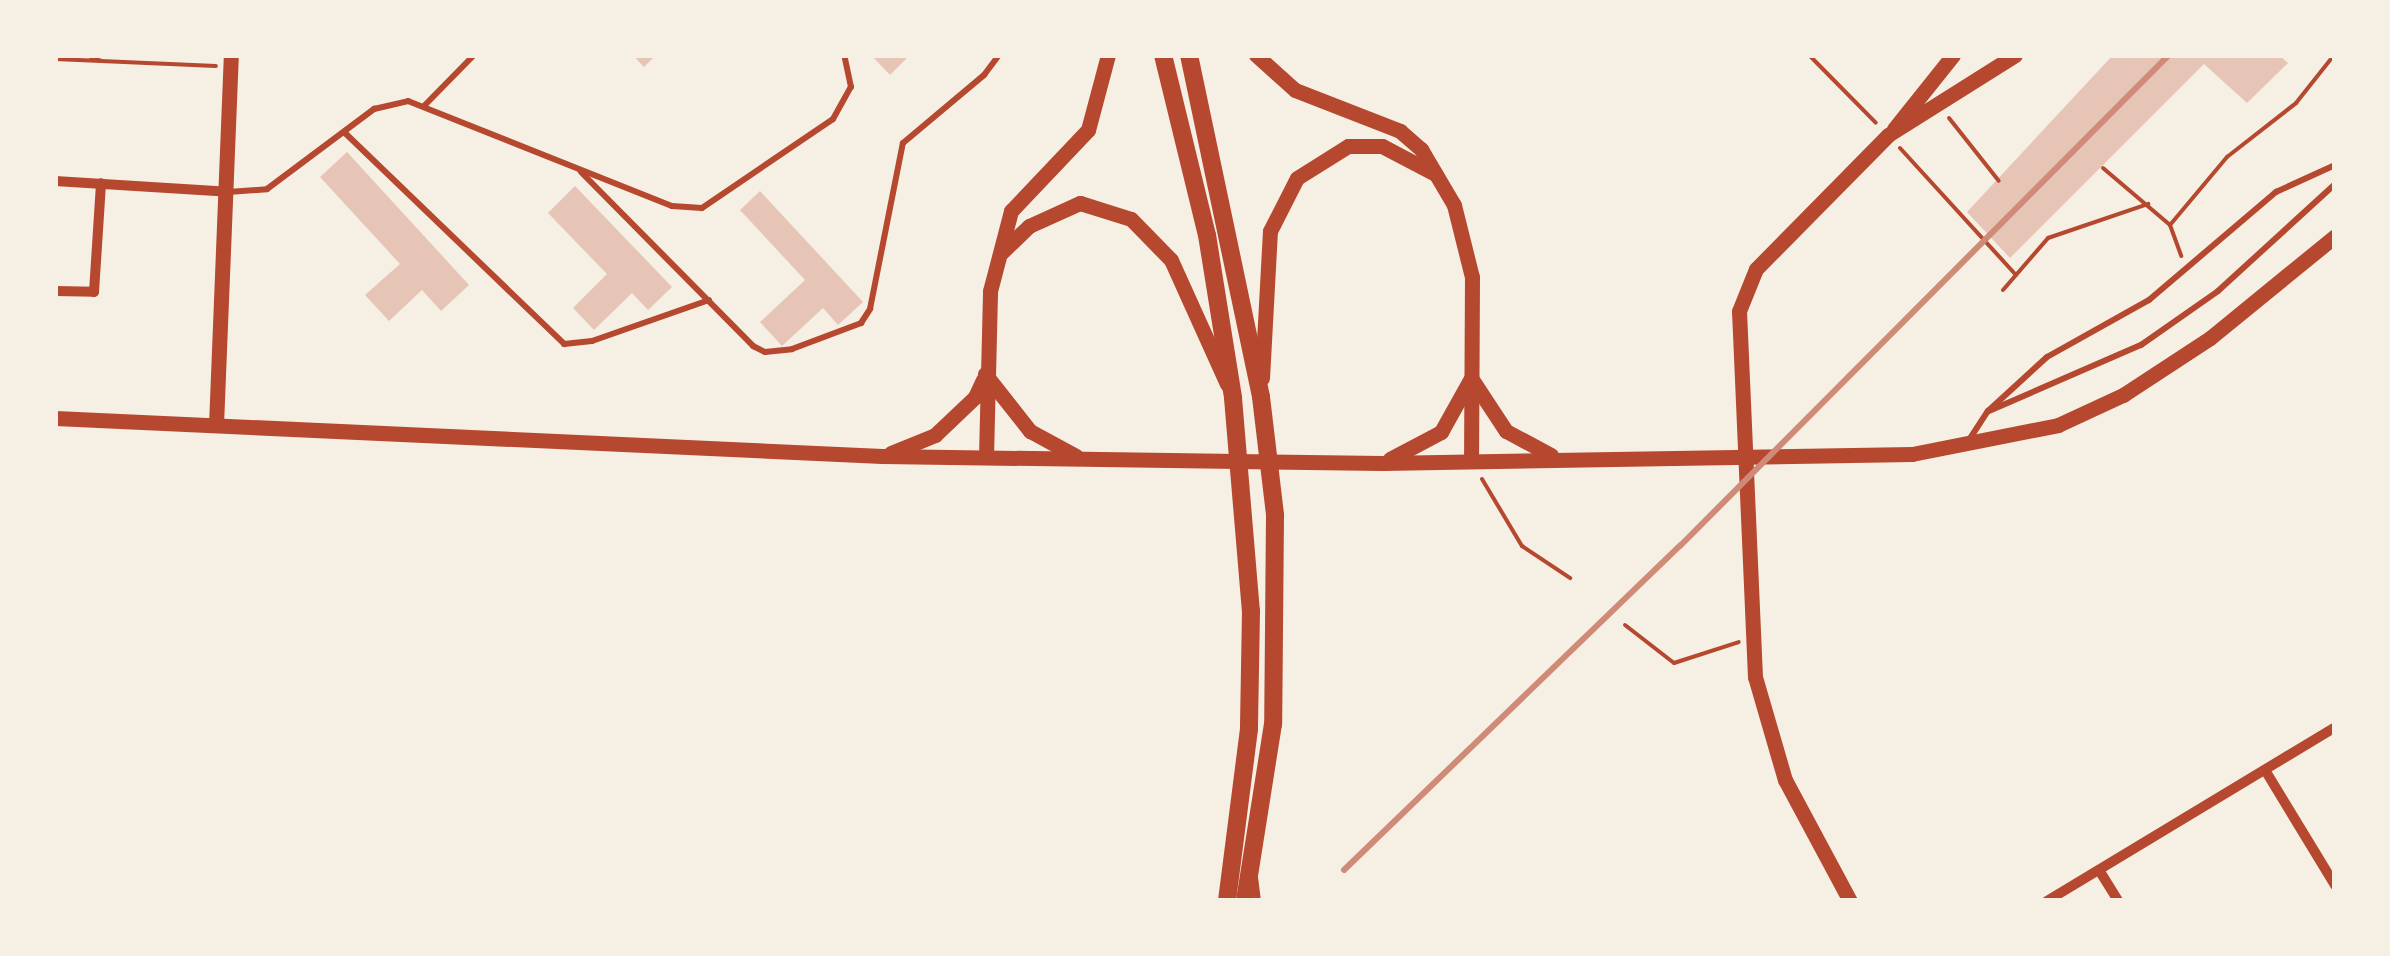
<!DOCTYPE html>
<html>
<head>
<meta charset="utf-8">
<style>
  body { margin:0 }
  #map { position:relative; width:2390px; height:956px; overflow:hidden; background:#f6efe4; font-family:"Nunito Sans",sans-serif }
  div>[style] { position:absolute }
  .building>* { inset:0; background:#e6c5b7 }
  .path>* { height:4px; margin:-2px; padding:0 2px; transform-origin:2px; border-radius:2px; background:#b5482f }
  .service>* { height:6px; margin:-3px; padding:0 3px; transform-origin:3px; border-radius:3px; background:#b5482f }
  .minor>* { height:10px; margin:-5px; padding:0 5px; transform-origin:5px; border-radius:5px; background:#b5482f }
  .tertiary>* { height:15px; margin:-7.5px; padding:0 7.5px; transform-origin:7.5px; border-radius:7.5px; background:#b5482f }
  .primary>* { height:18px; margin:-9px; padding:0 9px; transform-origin:9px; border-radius:9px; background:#b5482f }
  .rail>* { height:6px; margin:-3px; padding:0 3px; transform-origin:3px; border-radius:3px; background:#cf8b77 }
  span { translate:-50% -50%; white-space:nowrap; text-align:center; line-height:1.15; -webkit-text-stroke:9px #f6efe4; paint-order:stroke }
  .frame { position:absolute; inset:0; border:58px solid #f6efe4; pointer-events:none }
</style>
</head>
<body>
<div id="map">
  <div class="building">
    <i style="clip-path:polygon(633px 55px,656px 55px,644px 67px)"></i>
    <i style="clip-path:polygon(871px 55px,910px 55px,890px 75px)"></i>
    <i style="clip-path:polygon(2113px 55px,2279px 55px,2288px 63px,2247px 103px,2204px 64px,2010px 258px,1967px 212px)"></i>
    <i style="clip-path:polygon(347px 152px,469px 285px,441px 311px,422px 290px,389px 321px,365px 295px,400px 264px,320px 177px)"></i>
    <i style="clip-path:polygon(575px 186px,672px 287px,648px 310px,632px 293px,594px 330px,573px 308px,607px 274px,548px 213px)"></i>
    <i style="clip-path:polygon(760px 191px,863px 302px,838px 325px,823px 308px,782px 346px,760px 322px,805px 280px,740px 210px)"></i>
  </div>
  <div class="path">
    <i style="left:1809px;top:55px;width:95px;rotate:45.4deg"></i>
    <i style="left:55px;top:59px;width:161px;rotate:2.5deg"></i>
    <i style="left:91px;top:59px;width:16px;rotate:-15deg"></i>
    <i style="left:1949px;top:118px;width:80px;rotate:51.6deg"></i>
    <i style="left:1900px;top:148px;width:172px;rotate:47.6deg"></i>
    <i style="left:2103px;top:168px;width:88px;rotate:40.4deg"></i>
    <i style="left:2170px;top:225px;width:33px;rotate:70deg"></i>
    <i style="left:2170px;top:225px;width:89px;rotate:-50deg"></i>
    <i style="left:2227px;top:157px;width:88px;rotate:-38deg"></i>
    <i style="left:2296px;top:103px;width:61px;rotate:-51.6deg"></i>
    <i style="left:2003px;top:290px;width:69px;rotate:-49.1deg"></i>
    <i style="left:2048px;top:238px;width:106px;rotate:-18.8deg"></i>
    <i style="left:1482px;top:479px;width:78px;rotate:59.2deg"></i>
    <i style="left:1522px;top:546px;width:58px;rotate:33.7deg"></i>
    <i style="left:1625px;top:625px;width:62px;rotate:37.8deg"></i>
    <i style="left:1674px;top:663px;width:68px;rotate:-17.9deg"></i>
  </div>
  <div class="service">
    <i style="left:425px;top:105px;width:70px;rotate:-45.6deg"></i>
    <i style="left:344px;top:132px;width:306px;rotate:43.9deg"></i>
    <i style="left:564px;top:344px;width:28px;rotate:-6deg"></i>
    <i style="left:592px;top:341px;width:124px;rotate:-19.3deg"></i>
    <i style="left:581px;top:172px;width:245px;rotate:45.3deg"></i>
    <i style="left:753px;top:346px;width:13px;rotate:27deg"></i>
    <i style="left:765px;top:352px;width:27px;rotate:-6deg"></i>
    <i style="left:792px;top:349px;width:74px;rotate:-20.6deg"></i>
    <i style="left:861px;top:323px;width:17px;rotate:-57deg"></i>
    <i style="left:870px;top:309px;width:169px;rotate:-78.8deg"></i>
    <i style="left:903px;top:143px;width:106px;rotate:-40deg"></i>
    <i style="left:984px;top:75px;width:25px;rotate:-53deg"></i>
    <i style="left:228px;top:192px;width:39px;rotate:-4deg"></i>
    <i style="left:267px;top:189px;width:134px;rotate:-36.8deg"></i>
    <i style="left:374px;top:109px;width:35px;rotate:-13deg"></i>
    <i style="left:408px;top:101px;width:284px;rotate:21.7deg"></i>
    <i style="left:672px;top:206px;width:30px;rotate:4deg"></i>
    <i style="left:702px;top:208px;width:158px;rotate:-34.2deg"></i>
    <i style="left:833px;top:119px;width:37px;rotate:-61deg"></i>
    <i style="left:851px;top:87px;width:33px;rotate:-102deg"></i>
    <i style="left:1989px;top:411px;width:166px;rotate:-23.5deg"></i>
    <i style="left:2141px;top:345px;width:94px;rotate:-35deg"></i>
    <i style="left:2218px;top:291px;width:159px;rotate:-42.4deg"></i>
    <i style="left:1969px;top:440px;width:35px;rotate:-57deg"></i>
    <i style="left:1988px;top:411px;width:80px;rotate:-42.5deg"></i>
    <i style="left:2047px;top:357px;width:117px;rotate:-29.2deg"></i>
    <i style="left:2149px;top:300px;width:167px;rotate:-40.4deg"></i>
    <i style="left:2276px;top:192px;width:65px;rotate:-24.6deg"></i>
    <i style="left:1255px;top:877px;width:24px;rotate:83deg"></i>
  </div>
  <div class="minor">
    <i style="left:55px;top:181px;width:173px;rotate:3.6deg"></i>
    <i style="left:55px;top:291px;width:39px;rotate:1deg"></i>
    <i style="left:94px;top:292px;width:109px;rotate:-86.3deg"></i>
    <i style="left:2265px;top:770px;width:135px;rotate:58.7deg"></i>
    <i style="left:2099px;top:870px;width:36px;rotate:58deg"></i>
    <i style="left:2047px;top:901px;width:336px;rotate:-31.1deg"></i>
  </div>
  <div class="tertiary">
    <i style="left:1256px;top:55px;width:52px;rotate:41.9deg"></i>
    <i style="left:1295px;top:90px;width:113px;rotate:21.3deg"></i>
    <i style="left:1400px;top:131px;width:28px;rotate:41deg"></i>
    <i style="left:1421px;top:149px;width:65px;rotate:59.5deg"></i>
    <i style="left:1454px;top:205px;width:74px;rotate:76deg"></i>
    <i style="left:1472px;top:277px;width:184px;rotate:90.3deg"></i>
    <i style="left:1894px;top:129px;width:95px;rotate:-51.4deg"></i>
    <i style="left:1002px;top:252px;width:37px;rotate:-44deg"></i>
    <i style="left:1029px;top:226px;width:56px;rotate:-24.3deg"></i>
    <i style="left:1080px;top:203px;width:53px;rotate:17.4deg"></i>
    <i style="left:1131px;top:219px;width:57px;rotate:45.7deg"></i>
    <i style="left:1171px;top:260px;width:136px;rotate:65.7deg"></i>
    <i style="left:985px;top:374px;width:73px;rotate:51.7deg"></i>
    <i style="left:1030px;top:431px;width:52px;rotate:28.5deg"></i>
    <i style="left:1262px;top:378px;width:147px;rotate:-86.9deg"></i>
    <i style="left:1270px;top:231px;width:59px;rotate:-63deg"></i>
    <i style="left:1297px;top:178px;width:60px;rotate:-32.1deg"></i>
    <i style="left:1348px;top:146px;width:34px"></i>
    <i style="left:1382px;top:146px;width:60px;rotate:27.8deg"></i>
    <i style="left:1473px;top:381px;width:60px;rotate:56.6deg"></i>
    <i style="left:1506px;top:431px;width:51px;rotate:28.1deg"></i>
    <i style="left:55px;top:418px;width:828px;rotate:2.63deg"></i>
    <i style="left:882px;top:456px;width:500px;rotate:0.8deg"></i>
    <i style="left:1382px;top:463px;width:530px;rotate:-0.97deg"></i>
    <i style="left:1912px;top:454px;width:149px;rotate:-11.2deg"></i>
    <i style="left:2058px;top:425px;width:72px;rotate:-24.8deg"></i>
    <i style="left:2123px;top:395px;width:104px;rotate:-33.2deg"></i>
    <i style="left:2210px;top:338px;width:161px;rotate:-39.2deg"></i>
    <i style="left:216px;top:425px;width:370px;rotate:-87.7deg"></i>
    <i style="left:891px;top:453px;width:48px;rotate:-22.2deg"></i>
    <i style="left:935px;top:435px;width:55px;rotate:-43.5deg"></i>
    <i style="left:975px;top:397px;width:19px;rotate:-65deg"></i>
    <i style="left:986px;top:457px;width:166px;rotate:-88.6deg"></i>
    <i style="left:990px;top:291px;width:83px;rotate:-75.3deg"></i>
    <i style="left:1011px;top:211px;width:112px;rotate:-46.5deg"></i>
    <i style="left:1088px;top:130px;width:78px;rotate:-75.1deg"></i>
    <i style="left:1390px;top:459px;width:58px;rotate:-27.9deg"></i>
    <i style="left:1441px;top:432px;width:60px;rotate:-60.9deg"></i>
    <i style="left:1850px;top:901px;width:137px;rotate:-118.2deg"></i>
    <i style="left:1785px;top:780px;width:107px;rotate:-106.2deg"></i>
    <i style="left:1755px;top:677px;width:366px;rotate:-92.5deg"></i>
    <i style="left:1739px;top:311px;width:45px;rotate:-68deg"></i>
    <i style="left:1756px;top:269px;width:188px;rotate:-45.4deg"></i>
    <i style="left:1888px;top:135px;width:150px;rotate:-32.2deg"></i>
  </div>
  <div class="primary">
    <i style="left:1163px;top:55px;width:185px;rotate:76.3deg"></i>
    <i style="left:1207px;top:235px;width:165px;rotate:80.9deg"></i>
    <i style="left:1233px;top:398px;width:214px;rotate:85.2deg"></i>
    <i style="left:1251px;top:611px;width:118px;rotate:91deg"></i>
    <i style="left:1249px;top:729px;width:173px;rotate:97.3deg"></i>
    <i style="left:1189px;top:55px;width:349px;rotate:78.1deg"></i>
    <i style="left:1261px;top:397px;width:119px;rotate:83.2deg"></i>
    <i style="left:1275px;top:515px;width:209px;rotate:90.5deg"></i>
    <i style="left:1273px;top:724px;width:179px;rotate:99deg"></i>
  </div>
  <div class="rail">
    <i style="left:1344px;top:870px;width:467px;rotate:-44deg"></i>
    <i style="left:1680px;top:546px;width:693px;rotate:-45.12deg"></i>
  </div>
  <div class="frame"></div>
</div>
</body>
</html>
